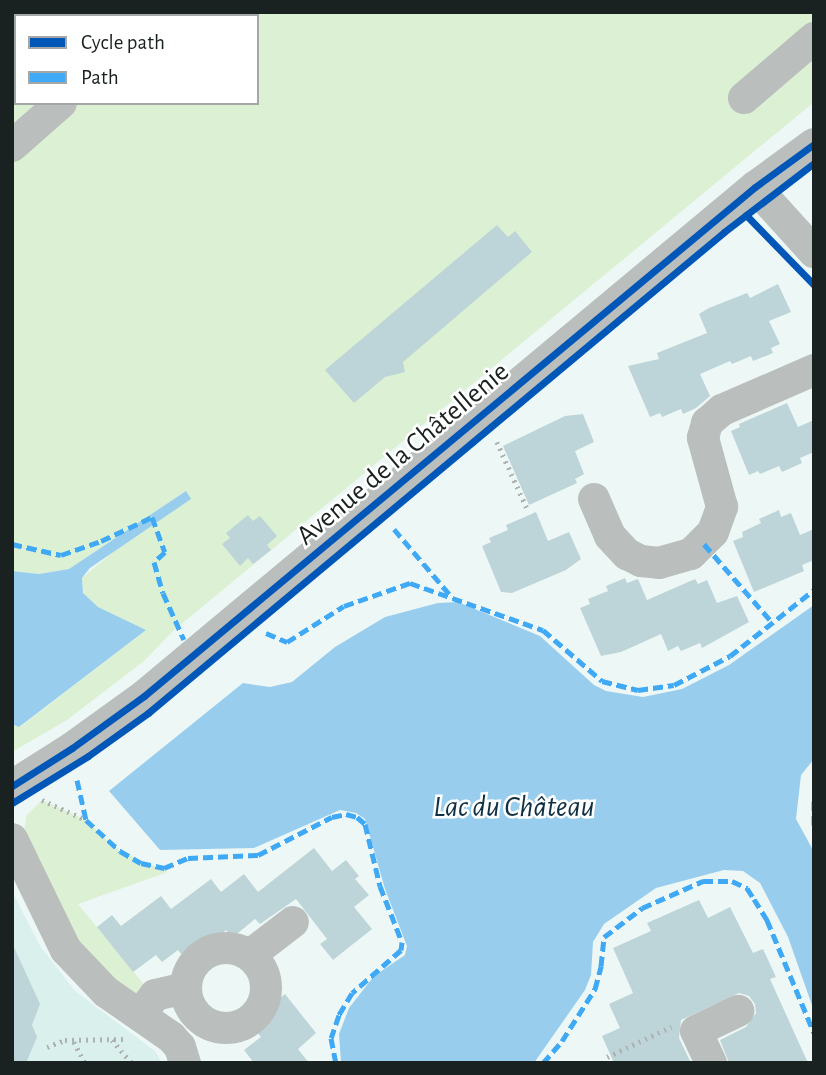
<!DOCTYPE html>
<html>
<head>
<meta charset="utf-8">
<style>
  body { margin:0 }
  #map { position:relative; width:826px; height:1075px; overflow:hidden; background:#edf8f6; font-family:"Alegreya Sans",sans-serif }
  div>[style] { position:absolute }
  .built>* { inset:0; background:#daf0ec }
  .green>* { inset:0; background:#dcf0d4 }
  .water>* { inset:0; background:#99cdee }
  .building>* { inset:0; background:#bdd5d8 }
  .path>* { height:4.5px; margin-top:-2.25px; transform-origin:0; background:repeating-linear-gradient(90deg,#aeb3b1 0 2px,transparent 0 7px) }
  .minor>* { height:32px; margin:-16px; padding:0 16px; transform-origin:16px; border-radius:16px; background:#babebc }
  .minor>.ring { margin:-16px; padding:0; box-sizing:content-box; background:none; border:32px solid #babebc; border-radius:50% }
  .quiet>* { height:5px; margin-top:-2.5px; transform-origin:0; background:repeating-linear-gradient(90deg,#3fa9f5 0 10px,transparent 0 15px) }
  .cycleway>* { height:7px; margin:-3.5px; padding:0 3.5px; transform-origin:3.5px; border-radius:3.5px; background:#0057b8 }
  span { translate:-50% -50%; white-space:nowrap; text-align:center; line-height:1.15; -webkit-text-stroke:5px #fff; paint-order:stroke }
  .street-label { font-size:28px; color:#1a2221 }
  .water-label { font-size:30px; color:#103043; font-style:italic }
  .frame { position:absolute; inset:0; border:14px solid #1a2221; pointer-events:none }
  .legend { position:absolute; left:14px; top:14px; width:245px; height:91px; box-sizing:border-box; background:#fff; border:2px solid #a3a7a6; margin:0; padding:9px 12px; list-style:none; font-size:21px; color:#1a2221 }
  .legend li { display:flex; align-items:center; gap:14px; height:35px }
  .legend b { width:35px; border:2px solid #a3a7a6 }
</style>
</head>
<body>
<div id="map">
  <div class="built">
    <i style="clip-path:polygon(12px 891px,40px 946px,75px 991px,155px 1051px,162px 1063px,12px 1063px)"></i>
  </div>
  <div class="green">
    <i style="clip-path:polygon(evenodd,12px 12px,814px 12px,814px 102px,173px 631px,144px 661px,67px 720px,12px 752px,12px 724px,20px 727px,146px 630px,98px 607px,83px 593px,82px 578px,185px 492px,69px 569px,39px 574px,12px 571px,12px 12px,16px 16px,257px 16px,257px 103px,16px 103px,16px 16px)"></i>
    <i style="clip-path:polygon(42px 800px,86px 820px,120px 851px,168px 872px,78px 904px,147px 988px,132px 997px,88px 961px,24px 836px,26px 816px)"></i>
  </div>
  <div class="water">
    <i style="clip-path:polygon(186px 491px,191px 499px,90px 568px,82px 578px,83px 593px,98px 607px,146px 630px,19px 727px,12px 724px,12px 571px,39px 574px,69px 569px)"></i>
    <i style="clip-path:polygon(458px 602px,540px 636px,594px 685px,606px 691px,643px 697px,682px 689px,729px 665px,814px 605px,814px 759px,801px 775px,796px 819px,814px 852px,814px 1011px,788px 937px,760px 883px,743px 871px,724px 870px,656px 888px,604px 924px,593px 942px,591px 975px,585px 990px,534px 1063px,341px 1063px,339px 1034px,349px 1008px,374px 976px,405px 955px,407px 946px,385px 889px,365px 819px,356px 813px,340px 810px,254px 848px,160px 850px,109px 791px,243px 683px,270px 687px,292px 682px,335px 647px,385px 617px,438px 603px)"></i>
  </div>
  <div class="building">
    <i style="clip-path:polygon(497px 225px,508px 237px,515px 231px,532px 252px,403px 362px,405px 372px,385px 377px,354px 403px,325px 370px)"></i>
    <i style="clip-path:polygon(778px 284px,791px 312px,769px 321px,780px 344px,771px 348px,773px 353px,753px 361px,751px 356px,732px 364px,730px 361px,700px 374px,710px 396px,696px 408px,683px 414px,681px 409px,662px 417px,660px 413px,650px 417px,628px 366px,659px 359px,657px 353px,707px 333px,699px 314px,709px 308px,747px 293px,750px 298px)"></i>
    <i style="clip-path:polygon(787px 403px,798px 427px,814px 420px,814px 452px,800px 458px,802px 463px,782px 472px,779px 466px,760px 474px,758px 471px,749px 475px,731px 431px,740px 427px,739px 424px)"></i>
    <i style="clip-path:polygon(583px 414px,594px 442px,575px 451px,584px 474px,575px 479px,577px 483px,529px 505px,503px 446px,565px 416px)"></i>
    <i style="clip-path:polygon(779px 510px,781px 517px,791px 513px,800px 535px,814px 529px,814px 560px,802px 565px,804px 571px,754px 592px,733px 541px,743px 537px,742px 532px,761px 523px,759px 519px)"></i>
    <i style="clip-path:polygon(536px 512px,548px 541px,569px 532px,581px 559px,566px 570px,512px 593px,501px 592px,482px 546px,491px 542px,489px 538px,508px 530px,506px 525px)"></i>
    <i style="clip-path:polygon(248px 515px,253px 521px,260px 516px,277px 536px,267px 545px,271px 550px,253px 564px,248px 558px,240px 566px,222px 544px,230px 538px,226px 533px)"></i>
    <i style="clip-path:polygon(625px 578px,627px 583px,638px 579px,647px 600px,695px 579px,698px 584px,707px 580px,717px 603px,737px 596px,749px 622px,702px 648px,700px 643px,681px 651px,678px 646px,668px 651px,661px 634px,621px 652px,601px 656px,580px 608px,590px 604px,588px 599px,608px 591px,606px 586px)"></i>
    <i style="clip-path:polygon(314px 848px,332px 871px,346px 860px,359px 876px,355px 879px,369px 895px,354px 907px,372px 929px,333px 960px,320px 944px,327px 939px,296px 899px,260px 924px,255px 919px,232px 938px,226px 930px,210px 943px,205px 936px,181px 954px,178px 950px,162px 962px,156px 955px,133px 972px,97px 927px,112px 915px,121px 926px,161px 896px,171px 909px,211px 879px,221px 892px,244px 874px,258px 892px)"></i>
    <i style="clip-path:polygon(699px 900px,708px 918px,730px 907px,753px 953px,763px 949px,776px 977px,770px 979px,808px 1063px,729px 1063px,720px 1040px,746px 1027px,756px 1013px,755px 1004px,749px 996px,739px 993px,681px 1020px,679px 1038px,691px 1063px,614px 1063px,602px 1036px,620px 1028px,609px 1004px,633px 993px,613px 948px,651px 931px,647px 923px)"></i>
    <i style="clip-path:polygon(12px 943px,40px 1004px,32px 1025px,37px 1037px,26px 1063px,12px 1063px)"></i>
    <i style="clip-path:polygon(285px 994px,316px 1033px,298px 1049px,309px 1063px,254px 1063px,244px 1050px,261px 1037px,255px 1030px,277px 1012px,272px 1005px)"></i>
  </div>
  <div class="path">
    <i style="left:497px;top:442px;width:72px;rotate:65.6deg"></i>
    <i style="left:42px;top:800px;width:48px;rotate:24.4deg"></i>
    <i style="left:112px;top:1040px;width:30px;rotate:49deg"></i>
    <i style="left:74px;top:1042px;width:24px;rotate:62deg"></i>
    <i style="left:47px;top:1047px;width:19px;rotate:-21deg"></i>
    <i style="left:65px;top:1040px;width:60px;rotate:-1deg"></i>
    <i style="left:609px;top:1063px;width:6px;rotate:-108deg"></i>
    <i style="left:607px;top:1057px;width:71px;rotate:-25.1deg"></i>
  </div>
  <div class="minor">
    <i style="left:160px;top:16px;width:6px;rotate:-45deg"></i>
    <i style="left:744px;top:98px;width:92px;rotate:-40.6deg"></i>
    <i style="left:12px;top:146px;width:65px;rotate:-41.3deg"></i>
    <i style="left:755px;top:187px;width:88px;rotate:47.8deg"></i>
    <i style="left:594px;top:499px;width:40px;rotate:66.6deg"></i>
    <i style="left:610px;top:536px;width:25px;rotate:47deg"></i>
    <i style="left:627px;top:554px;width:16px;rotate:27deg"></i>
    <i style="left:641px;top:561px;width:18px;rotate:6deg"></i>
    <i style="left:659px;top:563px;width:33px;rotate:-16deg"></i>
    <i style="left:691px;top:554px;width:31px;rotate:-45deg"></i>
    <i style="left:713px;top:532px;width:27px;rotate:-70deg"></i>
    <i style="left:722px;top:507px;width:72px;rotate:-105.4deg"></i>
    <i style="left:703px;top:438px;width:16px;rotate:-75deg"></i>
    <i style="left:707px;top:423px;width:20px;rotate:-41deg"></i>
    <i style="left:722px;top:410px;width:100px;rotate:-23.5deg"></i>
    <i style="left:12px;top:786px;width:71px;rotate:-32.3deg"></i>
    <i style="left:72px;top:748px;width:89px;rotate:-35.8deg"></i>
    <i style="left:144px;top:696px;width:795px;rotate:-39.8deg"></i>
    <i style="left:755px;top:187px;width:73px;rotate:-36.1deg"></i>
    <i style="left:12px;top:839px;width:123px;rotate:64.1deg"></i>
    <i style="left:66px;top:950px;width:58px;rotate:46.4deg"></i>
    <i style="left:106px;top:992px;width:79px;rotate:34.7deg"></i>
    <i style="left:171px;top:1037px;width:13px;rotate:48deg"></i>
    <i style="left:180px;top:1047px;width:17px;rotate:73deg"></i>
    <i class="ring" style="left:186px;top:948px;width:48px;height:48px"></i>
    <i style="left:250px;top:955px;width:54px;rotate:-37.5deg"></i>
    <i style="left:140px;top:1015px;width:25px;rotate:-53deg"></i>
    <i style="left:155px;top:995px;width:32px;rotate:-13deg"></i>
    <i style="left:711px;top:1063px;width:35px;rotate:-115deg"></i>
    <i style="left:696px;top:1031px;width:47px;rotate:-25.5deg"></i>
  </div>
  <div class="quiet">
    <i style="left:394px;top:529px;width:88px;rotate:49.6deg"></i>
    <i style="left:12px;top:544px;width:50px;rotate:12.7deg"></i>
    <i style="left:61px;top:555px;width:42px;rotate:-19.3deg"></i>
    <i style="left:101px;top:541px;width:56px;rotate:-25.2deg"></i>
    <i style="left:152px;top:517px;width:37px;rotate:70deg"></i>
    <i style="left:165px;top:552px;width:15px;rotate:138deg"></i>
    <i style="left:154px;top:562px;width:32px;rotate:74deg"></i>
    <i style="left:163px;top:593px;width:51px;rotate:65.9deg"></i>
    <i style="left:704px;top:544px;width:102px;rotate:49deg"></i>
    <i style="left:266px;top:633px;width:23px;rotate:23deg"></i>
    <i style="left:287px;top:642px;width:67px;rotate:-32.3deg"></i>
    <i style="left:344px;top:606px;width:70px;rotate:-19.2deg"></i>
    <i style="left:410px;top:583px;width:141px;rotate:19.5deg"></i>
    <i style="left:543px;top:630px;width:78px;rotate:40.8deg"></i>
    <i style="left:602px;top:681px;width:37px;rotate:14deg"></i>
    <i style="left:638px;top:690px;width:36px;rotate:-8deg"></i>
    <i style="left:674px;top:685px;width:63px;rotate:-27.4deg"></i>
    <i style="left:730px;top:656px;width:107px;rotate:-38.2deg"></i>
    <i style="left:77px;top:780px;width:41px;rotate:77.3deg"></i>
    <i style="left:86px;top:820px;width:46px;rotate:42.4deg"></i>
    <i style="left:120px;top:851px;width:24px;rotate:30deg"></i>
    <i style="left:141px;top:863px;width:24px;rotate:12deg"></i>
    <i style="left:164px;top:868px;width:26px;rotate:-23deg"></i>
    <i style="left:188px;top:858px;width:70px;rotate:-2.5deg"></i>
    <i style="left:258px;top:855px;width:83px;rotate:-27.2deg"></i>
    <i style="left:332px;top:817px;width:14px;rotate:-12deg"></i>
    <i style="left:346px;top:814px;width:11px;rotate:15deg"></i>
    <i style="left:357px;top:817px;width:11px;rotate:41deg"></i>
    <i style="left:365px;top:824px;width:64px;rotate:76.4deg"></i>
    <i style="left:380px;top:886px;width:60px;rotate:68.6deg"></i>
    <i style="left:402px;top:942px;width:8px;rotate:97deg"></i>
    <i style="left:401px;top:950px;width:65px;rotate:138.7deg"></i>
    <i style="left:352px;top:993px;width:26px;rotate:121deg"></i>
    <i style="left:339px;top:1015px;width:24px;rotate:109deg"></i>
    <i style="left:331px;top:1038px;width:25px;rotate:79deg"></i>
    <i style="left:814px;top:801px;width:24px;rotate:90deg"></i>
    <i style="left:543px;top:1063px;width:29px;rotate:-49deg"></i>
    <i style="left:562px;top:1041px;width:62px;rotate:-57.6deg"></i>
    <i style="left:595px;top:989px;width:24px;rotate:-75deg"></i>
    <i style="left:601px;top:966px;width:29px;rotate:-84deg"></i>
    <i style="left:604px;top:937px;width:48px;rotate:-37.3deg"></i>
    <i style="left:642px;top:908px;width:67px;rotate:-23.9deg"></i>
    <i style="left:703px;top:881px;width:29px"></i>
    <i style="left:732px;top:881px;width:17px;rotate:25deg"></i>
    <i style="left:747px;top:888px;width:13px;rotate:58deg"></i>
    <i style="left:754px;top:899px;width:25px;rotate:58deg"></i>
    <i style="left:767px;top:920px;width:122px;rotate:67.4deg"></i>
  </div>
  <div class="cycleway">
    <i style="left:746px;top:215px;width:98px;rotate:45.8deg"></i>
    <i style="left:12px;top:786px;width:71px;rotate:-32.3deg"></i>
    <i style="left:72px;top:748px;width:89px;rotate:-35.8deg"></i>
    <i style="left:144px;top:696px;width:795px;rotate:-39.8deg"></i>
    <i style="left:755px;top:187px;width:73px;rotate:-36.1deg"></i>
    <i style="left:12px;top:803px;width:89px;rotate:-31.7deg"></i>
    <i style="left:88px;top:756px;width:74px;rotate:-35.6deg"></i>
    <i style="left:148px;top:713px;width:750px;rotate:-39.86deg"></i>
    <i style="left:724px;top:232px;width:113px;rotate:-37.5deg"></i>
  </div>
  <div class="street-label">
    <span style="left:403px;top:454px;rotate:-40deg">Avenue de la Châtellenie</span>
  </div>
  <div class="water-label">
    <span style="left:514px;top:807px">Lac du Château</span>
  </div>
  <div class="frame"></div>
  <ul class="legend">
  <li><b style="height:9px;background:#0057b8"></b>Cycle path</li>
  <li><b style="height:9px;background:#3fa9f5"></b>Path</li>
  </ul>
</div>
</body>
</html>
